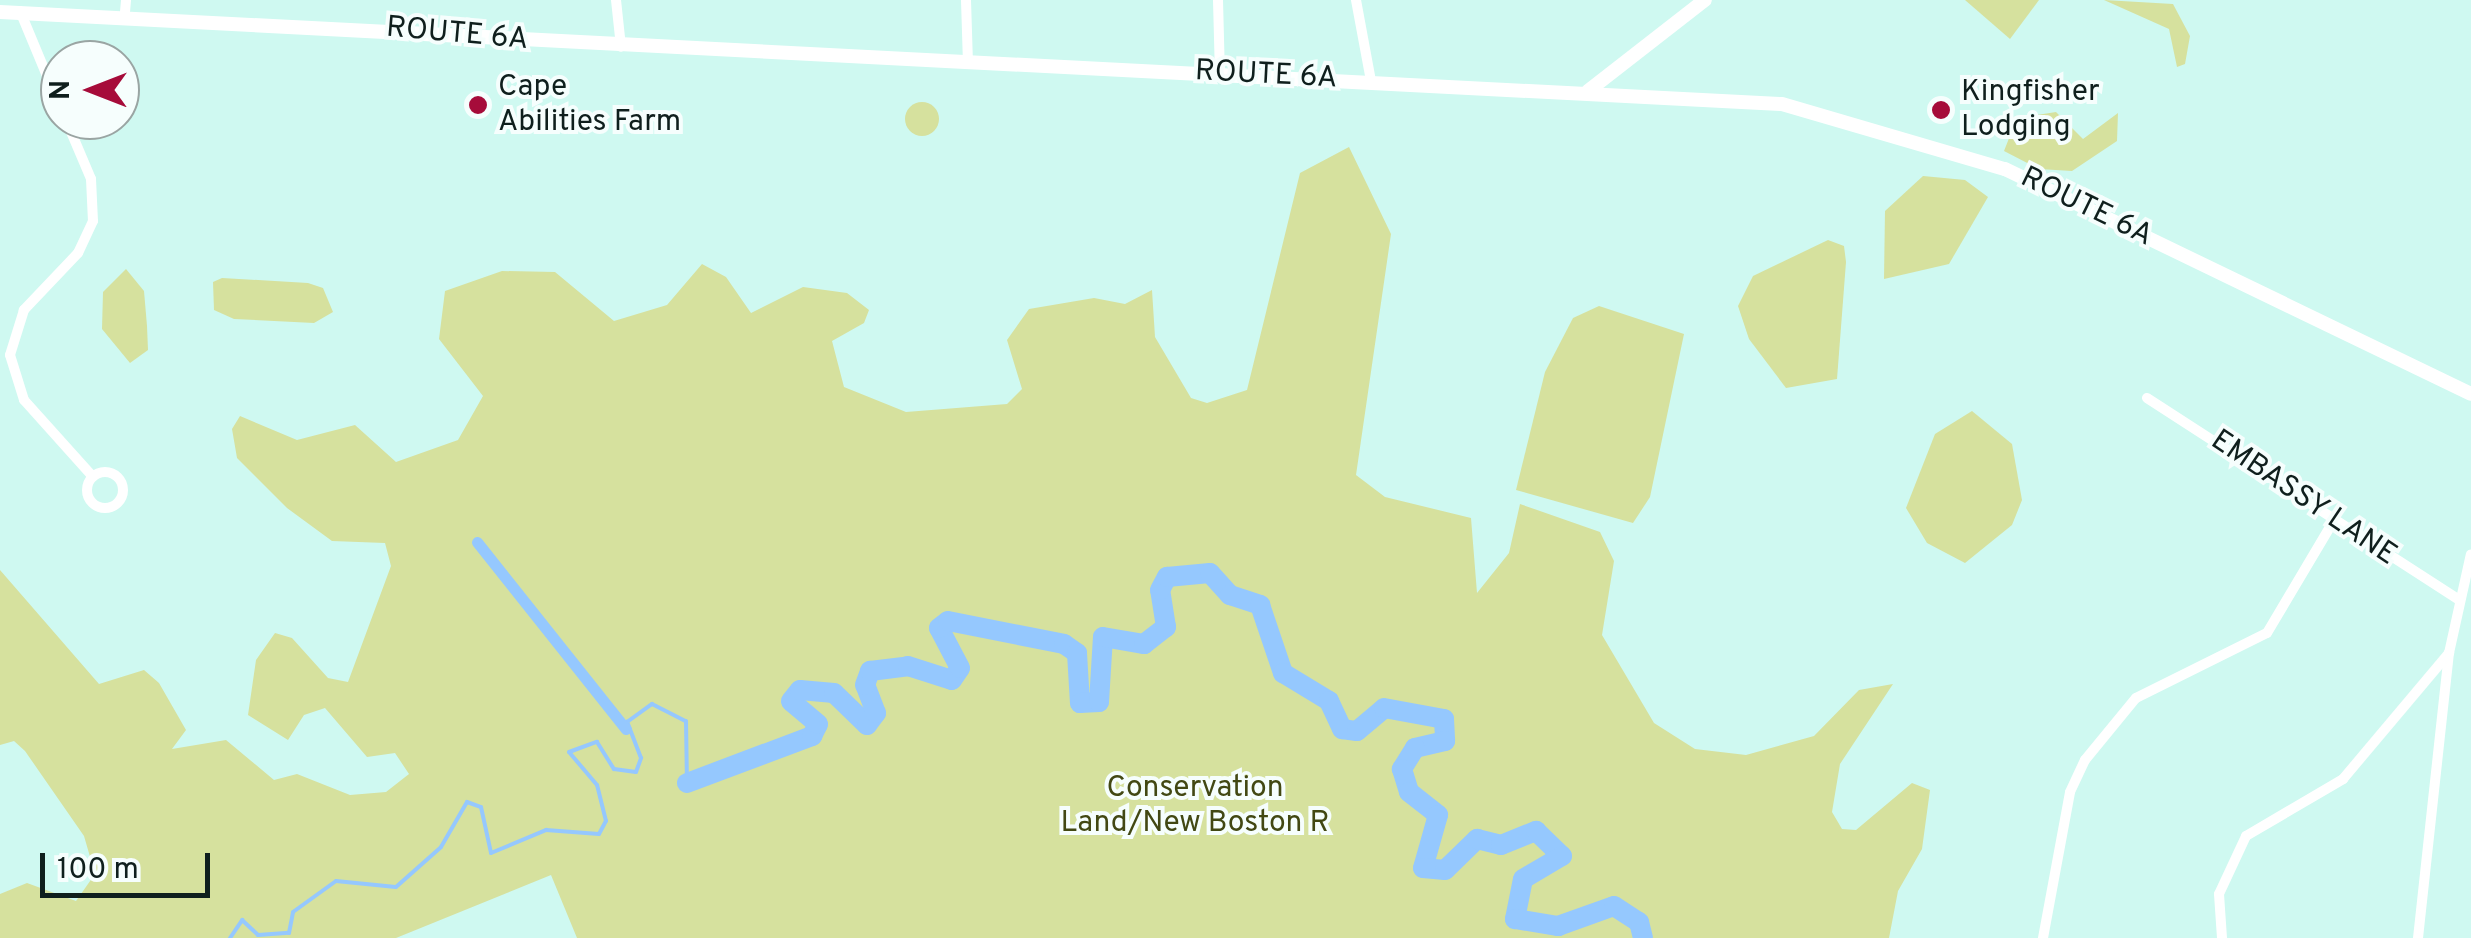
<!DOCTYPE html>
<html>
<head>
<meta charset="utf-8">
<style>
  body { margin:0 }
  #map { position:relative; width:2471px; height:938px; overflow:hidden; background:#cff9f1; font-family:Overpass,sans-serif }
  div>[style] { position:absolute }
  .green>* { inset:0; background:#d6e19e }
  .round { border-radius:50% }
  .stream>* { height:4px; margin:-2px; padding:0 2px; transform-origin:2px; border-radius:2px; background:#95c8fe }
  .canal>* { height:11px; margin:-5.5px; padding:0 5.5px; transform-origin:5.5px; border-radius:5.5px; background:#95c8fe }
  .river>* { height:20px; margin:-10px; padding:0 10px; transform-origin:10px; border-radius:10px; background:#95c8fe }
  .minor>* { height:10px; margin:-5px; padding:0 5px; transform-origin:5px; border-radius:5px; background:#fff }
  .minor>.ring { margin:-5px; padding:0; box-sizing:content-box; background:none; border:10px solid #fff; border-radius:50% }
  .secondary>* { height:14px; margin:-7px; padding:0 7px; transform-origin:7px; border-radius:7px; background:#fff }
  .dots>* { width:28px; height:28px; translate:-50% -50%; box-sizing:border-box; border:5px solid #f6fefd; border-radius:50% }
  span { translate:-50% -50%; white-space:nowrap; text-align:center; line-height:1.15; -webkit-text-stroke:8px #f6fefd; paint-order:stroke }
  .street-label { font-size:30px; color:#0f1f1d }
  .poi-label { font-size:30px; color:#0f1f1d }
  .left { translate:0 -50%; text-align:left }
  .park-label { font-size:30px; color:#424813 }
  .north { position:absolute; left:40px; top:40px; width:100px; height:100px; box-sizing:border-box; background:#f6fefd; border:2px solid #9aa5a3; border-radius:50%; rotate:270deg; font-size:28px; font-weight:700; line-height:40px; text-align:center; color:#0f1f1d }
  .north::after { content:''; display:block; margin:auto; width:35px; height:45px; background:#a60c3a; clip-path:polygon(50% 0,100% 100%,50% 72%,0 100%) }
  .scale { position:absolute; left:40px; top:853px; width:170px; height:45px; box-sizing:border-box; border:5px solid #0f1f1d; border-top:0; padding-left:12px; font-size:30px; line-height:35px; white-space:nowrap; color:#0f1f1d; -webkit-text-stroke:8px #f6fefd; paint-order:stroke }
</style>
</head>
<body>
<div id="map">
  <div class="green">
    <i style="clip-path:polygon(1965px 0,2039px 0,2010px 39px)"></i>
    <i style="clip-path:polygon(2104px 0,2173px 4px,2190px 36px,2185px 64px,2177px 67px,2169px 29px)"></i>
    <i class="round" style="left:905px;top:102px;width:34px;height:34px"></i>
    <i style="clip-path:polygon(2056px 112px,2083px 139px,2118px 113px,2117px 141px,2072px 171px,2039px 169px,2004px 151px,2017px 118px)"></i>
    <i style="clip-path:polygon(1349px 147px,1391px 234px,1356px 475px,1385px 497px,1471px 518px,1477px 593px,1509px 553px,1520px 504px,1600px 532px,1614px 561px,1602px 635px,1654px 723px,1695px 749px,1746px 755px,1814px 736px,1859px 690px,1893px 684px,1840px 764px,1832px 812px,1842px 829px,1856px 830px,1912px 783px,1930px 790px,1922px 849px,1898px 891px,1889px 938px,577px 938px,551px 875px,396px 938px,0 938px,0 894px,27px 883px,76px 901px,95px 874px,84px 836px,25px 751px,14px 741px,0 745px,0 570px,99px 684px,144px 670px,159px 683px,186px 730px,172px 749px,226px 740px,274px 780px,297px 774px,350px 795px,386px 792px,409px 774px,395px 753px,367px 757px,325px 708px,304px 715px,288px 740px,248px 715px,256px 660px,275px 633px,292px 638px,328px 678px,348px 682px,391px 566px,385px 543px,332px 541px,287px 508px,237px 458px,232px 429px,240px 416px,297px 440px,355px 425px,396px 462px,458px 440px,483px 396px,439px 339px,445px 291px,502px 271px,555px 272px,614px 321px,667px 305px,702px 264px,726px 277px,751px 313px,803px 287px,847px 293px,869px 310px,864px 323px,832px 341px,844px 387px,906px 412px,1007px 404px,1022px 389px,1007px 340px,1029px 309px,1094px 298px,1125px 304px,1152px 290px,1155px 337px,1191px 398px,1207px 403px,1247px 390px,1300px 173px)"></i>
    <i style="clip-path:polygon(1923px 176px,1965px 180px,1988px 197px,1949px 264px,1884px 279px,1885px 211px)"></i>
    <i style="clip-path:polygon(1828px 240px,1844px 246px,1846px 262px,1837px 379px,1786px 388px,1749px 339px,1738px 306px,1753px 276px)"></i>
    <i style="clip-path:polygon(126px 269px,144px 291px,147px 326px,148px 350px,130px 363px,102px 329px,103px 292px)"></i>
    <i style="clip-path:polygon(222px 278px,308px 283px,323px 288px,333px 312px,314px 323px,234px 319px,214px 310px,213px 282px)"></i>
    <i style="clip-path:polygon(1599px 306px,1684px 334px,1650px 497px,1633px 523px,1516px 490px,1545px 372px,1573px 318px)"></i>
    <i style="clip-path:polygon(1972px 411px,2012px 444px,2022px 500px,2012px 525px,1965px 563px,1927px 543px,1906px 508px,1935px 434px)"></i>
  </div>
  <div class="stream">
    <i style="left:230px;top:938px;width:22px;rotate:-56deg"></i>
    <i style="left:242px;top:920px;width:22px;rotate:43deg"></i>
    <i style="left:258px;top:935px;width:31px;rotate:-4deg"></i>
    <i style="left:289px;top:933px;width:21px;rotate:-79deg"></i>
    <i style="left:293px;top:912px;width:53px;rotate:-35.8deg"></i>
    <i style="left:336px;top:881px;width:60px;rotate:5.7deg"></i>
    <i style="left:396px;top:887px;width:60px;rotate:-41.6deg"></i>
    <i style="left:441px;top:847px;width:52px;rotate:-60deg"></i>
    <i style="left:467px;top:802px;width:15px;rotate:20deg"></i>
    <i style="left:481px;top:807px;width:47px;rotate:77.7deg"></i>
    <i style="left:491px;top:853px;width:60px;rotate:-22.7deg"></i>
    <i style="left:546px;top:830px;width:53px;rotate:4.3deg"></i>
    <i style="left:599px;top:834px;width:15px;rotate:-62deg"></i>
    <i style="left:606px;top:821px;width:37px;rotate:-104deg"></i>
    <i style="left:597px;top:785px;width:43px;rotate:-130.3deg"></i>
    <i style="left:569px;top:752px;width:30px;rotate:-20deg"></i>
    <i style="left:597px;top:742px;width:32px;rotate:58deg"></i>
    <i style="left:614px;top:769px;width:22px;rotate:8deg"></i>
    <i style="left:636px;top:772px;width:15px;rotate:-70deg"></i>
    <i style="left:641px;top:758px;width:39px;rotate:-111deg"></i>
    <i style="left:627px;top:722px;width:31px;rotate:-36deg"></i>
    <i style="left:652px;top:704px;width:38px;rotate:27deg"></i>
    <i style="left:686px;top:721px;width:62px;rotate:89.1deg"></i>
  </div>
  <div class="canal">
    <i style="left:477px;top:542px;width:239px;rotate:51.5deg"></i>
  </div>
  <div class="river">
    <i style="left:687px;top:783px;width:134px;rotate:-20.6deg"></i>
    <i style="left:812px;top:736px;width:13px;rotate:-63deg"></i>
    <i style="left:818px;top:724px;width:35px;rotate:-140deg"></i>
    <i style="left:791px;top:701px;width:14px;rotate:-51deg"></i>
    <i style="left:800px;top:690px;width:34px;rotate:5deg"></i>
    <i style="left:834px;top:693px;width:46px;rotate:44.1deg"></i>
    <i style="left:867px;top:725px;width:15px;rotate:-53deg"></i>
    <i style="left:876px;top:713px;width:30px;rotate:-111deg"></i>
    <i style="left:865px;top:685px;width:15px;rotate:-70deg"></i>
    <i style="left:870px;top:671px;width:38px;rotate:-7deg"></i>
    <i style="left:908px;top:666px;width:46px;rotate:17.7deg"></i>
    <i style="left:952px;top:680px;width:14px;rotate:-56deg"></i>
    <i style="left:960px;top:668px;width:45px;rotate:-117.7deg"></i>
    <i style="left:939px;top:628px;width:11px;rotate:-38deg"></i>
    <i style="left:948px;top:621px;width:118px;rotate:11.2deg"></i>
    <i style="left:1064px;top:644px;width:16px;rotate:35deg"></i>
    <i style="left:1077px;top:653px;width:50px;rotate:86.6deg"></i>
    <i style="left:1080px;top:703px;width:19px;rotate:-3deg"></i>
    <i style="left:1099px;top:702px;width:65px;rotate:-86.5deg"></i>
    <i style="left:1103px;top:637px;width:42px;rotate:9.7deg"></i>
    <i style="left:1144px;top:644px;width:28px;rotate:-38deg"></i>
    <i style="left:1166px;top:627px;width:37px;rotate:-99deg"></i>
    <i style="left:1160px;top:590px;width:15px;rotate:-62deg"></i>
    <i style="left:1167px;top:577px;width:43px;rotate:-5.3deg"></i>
    <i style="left:1210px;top:573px;width:30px;rotate:48deg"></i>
    <i style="left:1230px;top:595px;width:32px;rotate:18deg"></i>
    <i style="left:1260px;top:605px;width:72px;rotate:71.3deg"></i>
    <i style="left:1283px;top:673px;width:54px;rotate:31.3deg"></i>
    <i style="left:1329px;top:701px;width:31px;rotate:65deg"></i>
    <i style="left:1342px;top:729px;width:15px;rotate:8deg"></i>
    <i style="left:1357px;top:731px;width:35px;rotate:-40deg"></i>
    <i style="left:1384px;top:708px;width:61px;rotate:10.4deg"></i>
    <i style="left:1444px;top:719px;width:22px;rotate:87deg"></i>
    <i style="left:1445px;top:741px;width:31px;rotate:167deg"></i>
    <i style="left:1415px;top:748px;width:25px;rotate:122deg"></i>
    <i style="left:1402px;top:769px;width:24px;rotate:73deg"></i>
    <i style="left:1409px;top:792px;width:37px;rotate:38deg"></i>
    <i style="left:1438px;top:815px;width:55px;rotate:105.8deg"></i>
    <i style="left:1423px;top:868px;width:22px;rotate:5deg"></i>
    <i style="left:1445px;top:870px;width:45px;rotate:-44.1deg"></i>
    <i style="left:1477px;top:839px;width:25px;rotate:14deg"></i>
    <i style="left:1501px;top:845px;width:38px;rotate:-22deg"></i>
    <i style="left:1536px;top:831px;width:36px;rotate:44deg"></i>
    <i style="left:1562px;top:856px;width:45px;rotate:149.5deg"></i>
    <i style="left:1523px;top:879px;width:41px;rotate:101.3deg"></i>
    <i style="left:1515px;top:919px;width:44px;rotate:9.2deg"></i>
    <i style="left:1558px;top:926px;width:59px;rotate:-19.7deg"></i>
    <i style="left:1614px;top:906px;width:30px;rotate:33deg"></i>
    <i style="left:1639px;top:922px;width:16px;rotate:76deg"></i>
  </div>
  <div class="minor">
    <i style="left:616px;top:0;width:47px;rotate:83.9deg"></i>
    <i style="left:966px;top:0;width:64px;rotate:88.2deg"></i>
    <i style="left:1218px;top:0;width:74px;rotate:88.5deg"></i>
    <i style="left:1356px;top:0;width:82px;rotate:79.5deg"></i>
    <i style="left:20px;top:11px;width:104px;rotate:67.4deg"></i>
    <i style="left:125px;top:12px;width:12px;rotate:-85deg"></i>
    <i style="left:66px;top:120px;width:64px;rotate:67deg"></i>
    <i style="left:91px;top:179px;width:42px;rotate:87.3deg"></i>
    <i style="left:93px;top:221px;width:35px;rotate:115deg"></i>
    <i style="left:78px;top:253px;width:79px;rotate:133.5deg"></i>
    <i style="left:24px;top:310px;width:47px;rotate:107.3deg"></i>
    <i style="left:10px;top:355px;width:47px;rotate:72.7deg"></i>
    <i style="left:24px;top:400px;width:103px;rotate:48.1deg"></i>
    <i style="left:2147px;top:398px;width:372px;rotate:32.9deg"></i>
    <i class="ring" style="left:87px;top:472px;width:26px;height:26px"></i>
    <i style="left:2043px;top:938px;width:148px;rotate:-79.5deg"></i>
    <i style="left:2070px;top:792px;width:35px;rotate:-65deg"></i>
    <i style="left:2085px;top:760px;width:80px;rotate:-50.6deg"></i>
    <i style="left:2136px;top:698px;width:146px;rotate:-26.4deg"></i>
    <i style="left:2267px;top:633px;width:129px;rotate:-59.3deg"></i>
    <i style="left:2222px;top:938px;width:44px;rotate:-93.9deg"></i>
    <i style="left:2219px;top:894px;width:64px;rotate:-65deg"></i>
    <i style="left:2246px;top:836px;width:113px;rotate:-30.4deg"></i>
    <i style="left:2343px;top:779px;width:165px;rotate:-49.9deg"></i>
    <i style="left:2418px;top:938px;width:287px;rotate:-83.8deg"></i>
    <i style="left:2449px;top:653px;width:101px;rotate:-77.5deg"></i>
  </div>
  <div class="secondary">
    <i style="left:0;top:12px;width:1784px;rotate:2.96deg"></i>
    <i style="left:1782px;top:104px;width:232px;rotate:16.3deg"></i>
    <i style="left:2005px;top:169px;width:517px;rotate:25.77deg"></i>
    <i style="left:1588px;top:91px;width:148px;rotate:-37.9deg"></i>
  </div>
  <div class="dots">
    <i style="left:478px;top:105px;background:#a60c3a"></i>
    <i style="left:1941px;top:110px;background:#a60c3a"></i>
  </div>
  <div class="street-label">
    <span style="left:457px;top:35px;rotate:5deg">ROUTE 6A</span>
    <span style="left:1266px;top:76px;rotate:3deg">ROUTE 6A</span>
    <span style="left:2086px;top:208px;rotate:26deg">ROUTE 6A</span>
    <span style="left:2303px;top:499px;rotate:34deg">EMBASSY LANE</span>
  </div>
  <div class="poi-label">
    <span class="left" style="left:498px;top:105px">Cape<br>Abilities Farm</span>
    <span class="left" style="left:1961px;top:110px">Kingfisher<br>Lodging</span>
  </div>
  <div class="park-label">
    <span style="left:1195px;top:806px">Conservation<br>Land/New Boston R</span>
  </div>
  <div class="north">N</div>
  <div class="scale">100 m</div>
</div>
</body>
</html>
